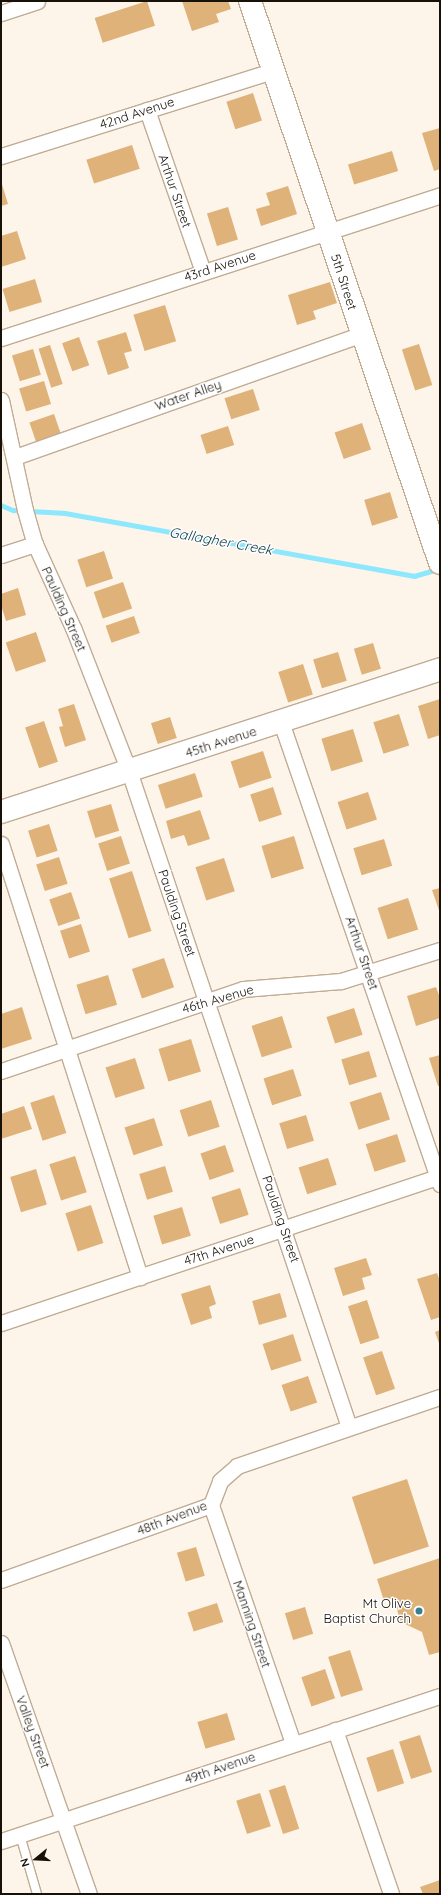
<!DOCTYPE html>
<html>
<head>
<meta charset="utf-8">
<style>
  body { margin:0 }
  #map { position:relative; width:441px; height:1895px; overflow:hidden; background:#fdf4ea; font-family:Quicksand,sans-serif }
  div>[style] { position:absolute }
  .stream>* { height:4.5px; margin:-2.25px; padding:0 2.25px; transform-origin:2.25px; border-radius:2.25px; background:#8ee8fd }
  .building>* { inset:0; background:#dfb279; transform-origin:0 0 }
  .roads { filter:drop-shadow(1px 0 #c1ac94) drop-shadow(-1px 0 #c1ac94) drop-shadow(0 1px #c1ac94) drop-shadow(0 -1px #c1ac94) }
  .lane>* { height:8px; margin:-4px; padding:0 4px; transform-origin:4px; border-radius:4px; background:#fff }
  .street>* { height:15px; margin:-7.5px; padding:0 7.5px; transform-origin:7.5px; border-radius:7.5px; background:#fff }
  .secondary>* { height:22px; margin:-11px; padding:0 11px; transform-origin:11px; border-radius:11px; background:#fff }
  .dots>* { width:11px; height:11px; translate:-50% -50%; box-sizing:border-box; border:2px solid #fff; border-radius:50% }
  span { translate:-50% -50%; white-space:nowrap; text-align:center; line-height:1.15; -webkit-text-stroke:3px #fff; paint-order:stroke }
  .street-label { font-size:13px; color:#181108 }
  .poi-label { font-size:13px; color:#181108 }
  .right { translate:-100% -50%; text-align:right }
  .water-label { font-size:14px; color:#133d46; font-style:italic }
  .frame { position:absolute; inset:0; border:2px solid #181108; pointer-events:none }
  .north { position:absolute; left:16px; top:1839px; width:40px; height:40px; -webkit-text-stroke:3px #fff; paint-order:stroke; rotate:252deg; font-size:11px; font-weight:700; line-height:16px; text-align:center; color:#181108 }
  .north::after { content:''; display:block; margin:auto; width:14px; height:18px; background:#181108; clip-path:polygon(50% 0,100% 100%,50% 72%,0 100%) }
</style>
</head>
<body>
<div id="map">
  <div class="stream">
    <i style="left:1px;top:505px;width:13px;rotate:23deg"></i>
    <i style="left:13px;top:510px;width:52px;rotate:3.3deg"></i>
    <i style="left:65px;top:513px;width:355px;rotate:10.2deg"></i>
    <i style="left:414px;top:576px;width:25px;rotate:-16deg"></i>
  </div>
  <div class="building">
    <i style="left:147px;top:1px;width:26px;height:55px;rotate:72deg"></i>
    <i style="clip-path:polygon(182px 1px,228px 1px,231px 9px,216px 14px,219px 22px,192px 31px)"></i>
    <i style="left:253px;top:93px;width:29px;height:28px;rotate:72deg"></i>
    <i style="clip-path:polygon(440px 128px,440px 169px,434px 171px,422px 133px)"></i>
    <i style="left:132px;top:145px;width:25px;height:48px;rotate:72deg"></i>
    <i style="left:392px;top:151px;width:21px;height:46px;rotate:73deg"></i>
    <i style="clip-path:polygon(1px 181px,8px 204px,1px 206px)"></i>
    <i style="clip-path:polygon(288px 186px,297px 214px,261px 226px,256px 209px,270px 205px,266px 193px)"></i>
    <i style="left:228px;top:207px;width:34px;height:22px;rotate:73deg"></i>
    <i style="clip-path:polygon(17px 231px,26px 259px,1px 267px,1px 236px)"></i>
    <i style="left:35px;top:279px;width:24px;height:34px;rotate:73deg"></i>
    <i style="clip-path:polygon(330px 282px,337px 303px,313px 311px,316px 319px,297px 325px,288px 295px)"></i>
    <i style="left:165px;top:305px;width:38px;height:33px;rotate:73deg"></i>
    <i style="clip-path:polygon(126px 332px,132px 351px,124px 353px,129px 368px,108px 375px,97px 341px)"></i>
    <i style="left:79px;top:337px;width:30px;height:18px;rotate:70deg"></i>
    <i style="left:419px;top:344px;width:43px;height:18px;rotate:72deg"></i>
    <i style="left:50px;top:345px;width:41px;height:12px;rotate:72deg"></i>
    <i style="left:33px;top:349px;width:27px;height:22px;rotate:73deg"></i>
    <i style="left:44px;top:381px;width:24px;height:26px;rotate:73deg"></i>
    <i style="left:253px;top:389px;width:22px;height:30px;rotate:72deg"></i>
    <i style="left:54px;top:414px;width:21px;height:26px;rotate:71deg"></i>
    <i style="left:362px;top:423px;width:28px;height:29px;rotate:71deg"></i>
    <i style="left:228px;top:426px;width:20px;height:29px;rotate:72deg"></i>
    <i style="left:390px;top:492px;width:27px;height:27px;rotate:73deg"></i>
    <i style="left:104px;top:551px;width:29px;height:28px;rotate:72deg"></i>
    <i style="left:123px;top:582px;width:28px;height:31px;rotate:71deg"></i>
    <i style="clip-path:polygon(18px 588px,26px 615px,6px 621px,1px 605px,1px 594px)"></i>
    <i style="left:134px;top:616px;width:18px;height:30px;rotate:71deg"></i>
    <i style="left:36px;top:632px;width:31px;height:32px;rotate:71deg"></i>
    <i style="left:373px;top:643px;width:27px;height:20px;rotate:73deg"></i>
    <i style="left:338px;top:652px;width:30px;height:26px;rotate:73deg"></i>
    <i style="left:303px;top:664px;width:32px;height:26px;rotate:72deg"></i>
    <i style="clip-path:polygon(440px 699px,440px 735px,428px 739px,418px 706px)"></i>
    <i style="clip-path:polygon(74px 704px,86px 740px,65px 747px,59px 727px,63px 726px,58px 709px)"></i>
    <i style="left:399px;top:714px;width:33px;height:27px;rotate:72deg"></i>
    <i style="left:170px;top:717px;width:22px;height:20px;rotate:72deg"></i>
    <i style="left:44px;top:721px;width:43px;height:20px;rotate:71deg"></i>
    <i style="left:353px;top:729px;width:34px;height:33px;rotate:73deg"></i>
    <i style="left:263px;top:751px;width:28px;height:34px;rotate:72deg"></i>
    <i style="left:195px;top:773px;width:25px;height:39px;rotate:72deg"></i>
    <i style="left:273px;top:787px;width:29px;height:24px;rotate:72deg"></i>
    <i style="left:368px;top:792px;width:29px;height:32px;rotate:72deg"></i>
    <i style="left:111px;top:804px;width:28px;height:25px;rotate:73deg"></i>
    <i style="clip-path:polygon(200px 810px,210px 839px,188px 846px,184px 835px,171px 839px,166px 821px)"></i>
    <i style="left:49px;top:824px;width:28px;height:22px;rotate:72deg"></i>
    <i style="left:121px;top:836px;width:29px;height:24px;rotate:72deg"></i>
    <i style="left:294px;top:836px;width:34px;height:34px;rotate:73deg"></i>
    <i style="left:384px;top:839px;width:28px;height:32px;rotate:73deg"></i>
    <i style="left:59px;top:857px;width:28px;height:24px;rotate:72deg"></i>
    <i style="left:224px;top:858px;width:35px;height:30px;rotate:72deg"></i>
    <i style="left:132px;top:871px;width:63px;height:24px;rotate:72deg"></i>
    <i style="clip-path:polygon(440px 888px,440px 913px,432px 890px)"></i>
    <i style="left:71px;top:892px;width:28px;height:23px;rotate:71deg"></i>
    <i style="left:408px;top:898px;width:33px;height:32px;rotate:72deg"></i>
    <i style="left:81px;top:924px;width:29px;height:22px;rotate:72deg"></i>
    <i style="left:164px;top:958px;width:31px;height:34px;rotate:71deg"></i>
    <i style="left:108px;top:975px;width:31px;height:33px;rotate:73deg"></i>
    <i style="clip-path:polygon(436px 987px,440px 998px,440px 1018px,416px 1026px,407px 996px)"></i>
    <i style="clip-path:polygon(22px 1007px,32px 1039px,1px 1049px,1px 1014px)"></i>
    <i style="left:354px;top:1008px;width:28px;height:29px;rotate:72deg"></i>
    <i style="left:282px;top:1016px;width:33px;height:32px;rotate:72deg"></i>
    <i style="left:191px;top:1039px;width:34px;height:34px;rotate:73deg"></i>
    <i style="left:369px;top:1051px;width:27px;height:29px;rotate:73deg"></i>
    <i style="clip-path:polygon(440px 1055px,440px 1086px,438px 1086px,429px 1058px)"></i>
    <i style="left:135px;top:1058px;width:32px;height:31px;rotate:72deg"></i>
    <i style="left:293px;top:1069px;width:28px;height:31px;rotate:72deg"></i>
    <i style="left:381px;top:1092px;width:29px;height:33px;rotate:72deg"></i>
    <i style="left:54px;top:1095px;width:40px;height:25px;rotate:72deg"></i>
    <i style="left:211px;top:1100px;width:28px;height:33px;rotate:72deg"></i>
    <i style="clip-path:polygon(24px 1106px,32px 1129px,1px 1139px,1px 1114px)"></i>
    <i style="left:306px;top:1115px;width:27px;height:28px;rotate:73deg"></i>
    <i style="left:154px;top:1118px;width:29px;height:31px;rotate:72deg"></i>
    <i style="left:397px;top:1134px;width:29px;height:33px;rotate:72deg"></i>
    <i style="left:225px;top:1145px;width:28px;height:26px;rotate:71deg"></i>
    <i style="left:75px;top:1156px;width:38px;height:27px;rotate:72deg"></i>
    <i style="left:328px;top:1158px;width:28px;height:31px;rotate:72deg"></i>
    <i style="left:165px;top:1166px;width:27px;height:27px;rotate:73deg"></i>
    <i style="left:36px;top:1169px;width:37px;height:27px;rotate:73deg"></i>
    <i style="left:240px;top:1188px;width:28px;height:30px;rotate:72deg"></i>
    <i style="left:91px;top:1205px;width:40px;height:27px;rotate:72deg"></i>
    <i style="left:182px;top:1207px;width:30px;height:30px;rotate:73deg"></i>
    <i style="clip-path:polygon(366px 1258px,372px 1275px,362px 1278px,365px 1289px,343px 1296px,334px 1268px)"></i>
    <i style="clip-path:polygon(437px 1273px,440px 1281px,440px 1317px,431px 1320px,417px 1279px)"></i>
    <i style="clip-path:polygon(210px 1285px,216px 1304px,209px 1307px,212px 1318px,191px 1325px,181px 1294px)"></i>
    <i style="left:280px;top:1293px;width:25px;height:29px;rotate:74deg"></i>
    <i style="left:367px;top:1300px;width:40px;height:20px;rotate:72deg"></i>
    <i style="clip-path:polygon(440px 1330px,440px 1346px,435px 1332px)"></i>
    <i style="left:293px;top:1334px;width:28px;height:32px;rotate:72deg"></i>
    <i style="left:382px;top:1351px;width:40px;height:20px;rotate:71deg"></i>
    <i style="left:308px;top:1376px;width:28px;height:28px;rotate:71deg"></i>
    <i style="left:407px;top:1479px;width:71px;height:58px;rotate:72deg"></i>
    <i style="left:196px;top:1547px;width:30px;height:20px;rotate:73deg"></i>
    <i style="clip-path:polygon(440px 1558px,440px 1652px,429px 1655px,422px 1632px,401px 1622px,393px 1598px,384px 1601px,377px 1579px)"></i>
    <i style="left:217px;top:1603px;width:20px;height:31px;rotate:72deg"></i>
    <i style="left:305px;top:1607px;width:28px;height:21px;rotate:73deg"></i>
    <i style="left:350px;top:1650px;width:42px;height:23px;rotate:72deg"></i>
    <i style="left:325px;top:1669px;width:31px;height:25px;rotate:71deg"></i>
    <i style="left:227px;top:1713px;width:28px;height:31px;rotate:73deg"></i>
    <i style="left:420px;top:1735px;width:39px;height:22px;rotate:72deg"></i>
    <i style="left:393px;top:1749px;width:36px;height:28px;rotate:72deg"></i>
    <i style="left:285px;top:1785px;width:46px;height:17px;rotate:72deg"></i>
    <i style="left:260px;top:1793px;width:35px;height:25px;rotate:72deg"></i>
    <i style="clip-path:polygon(440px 1880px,440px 1894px,423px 1894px,420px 1887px)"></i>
  </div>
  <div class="roads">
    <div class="lane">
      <i style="left:20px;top:1835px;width:61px;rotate:73.9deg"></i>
    </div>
    <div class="street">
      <i style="left:1px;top:13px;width:38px;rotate:-18deg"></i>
      <i style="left:147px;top:110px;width:171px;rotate:70.9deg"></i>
      <i style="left:1px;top:156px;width:285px;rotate:-17.4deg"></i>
      <i style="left:1px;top:338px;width:462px;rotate:-18deg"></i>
      <i style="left:1px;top:400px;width:113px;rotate:77.7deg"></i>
      <i style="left:25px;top:510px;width:35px;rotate:74deg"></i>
      <i style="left:35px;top:544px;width:94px;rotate:65.6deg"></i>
      <i style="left:74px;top:630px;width:151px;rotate:68.7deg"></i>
      <i style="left:129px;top:771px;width:692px;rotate:71.46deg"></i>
      <i style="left:15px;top:457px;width:368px;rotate:-19.5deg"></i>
      <i style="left:1px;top:555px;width:36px;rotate:-18deg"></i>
      <i style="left:281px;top:722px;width:489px;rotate:71deg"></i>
      <i style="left:1px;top:844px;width:455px;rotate:72.2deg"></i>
      <i style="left:1px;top:1071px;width:256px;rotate:-18.7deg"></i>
      <i style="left:243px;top:989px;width:98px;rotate:-4.7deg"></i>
      <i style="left:341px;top:981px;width:104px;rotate:-17.4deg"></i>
      <i style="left:1px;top:1323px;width:461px;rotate:-18.5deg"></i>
      <i style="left:211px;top:1505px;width:252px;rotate:71deg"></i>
      <i style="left:1px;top:1580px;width:223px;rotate:-19.7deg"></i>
      <i style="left:211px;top:1505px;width:26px;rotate:-69deg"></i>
      <i style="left:220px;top:1481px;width:23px;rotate:-41deg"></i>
      <i style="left:237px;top:1466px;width:214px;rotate:-18.8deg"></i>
      <i style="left:1px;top:1643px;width:266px;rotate:70.7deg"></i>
      <i style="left:335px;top:1730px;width:173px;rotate:71.1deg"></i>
      <i style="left:1px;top:1841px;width:462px;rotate:-18.3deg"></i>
    </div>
    <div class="secondary">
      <i style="left:250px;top:1px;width:593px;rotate:71.32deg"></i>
      <i style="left:1px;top:812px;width:462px;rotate:-18deg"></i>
    </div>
  </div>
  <div class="dots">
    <i style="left:419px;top:1611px;background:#3b7f8e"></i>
  </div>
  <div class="street-label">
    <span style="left:137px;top:113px;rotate:-18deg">42nd Avenue</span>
    <span style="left:175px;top:191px;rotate:71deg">Arthur Street</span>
    <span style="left:220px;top:266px;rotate:-18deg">43rd Avenue</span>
    <span style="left:344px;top:282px;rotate:72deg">5th Street</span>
    <span style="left:188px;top:395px;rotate:-19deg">Water Alley</span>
    <span style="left:64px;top:609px;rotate:66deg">Paulding Street</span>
    <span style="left:221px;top:742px;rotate:-18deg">45th Avenue</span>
    <span style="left:177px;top:913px;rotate:71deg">Paulding Street</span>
    <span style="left:362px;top:953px;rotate:71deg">Arthur Street</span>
    <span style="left:218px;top:999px;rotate:-16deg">46th Avenue</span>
    <span style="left:281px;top:1219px;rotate:71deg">Paulding Street</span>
    <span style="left:219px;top:1250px;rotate:-18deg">47th Avenue</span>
    <span style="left:172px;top:1518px;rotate:-21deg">48th Avenue</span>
    <span style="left:252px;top:1624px;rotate:71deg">Manning Street</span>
    <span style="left:33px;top:1732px;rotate:70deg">Valley Street</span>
    <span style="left:220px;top:1768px;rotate:-19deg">49th Avenue</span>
  </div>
  <div class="poi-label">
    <span class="right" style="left:411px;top:1611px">Mt Olive<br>Baptist Church</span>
  </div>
  <div class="water-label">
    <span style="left:221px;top:541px;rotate:10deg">Gallagher Creek</span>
  </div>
  <div class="frame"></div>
  <div class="north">N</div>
</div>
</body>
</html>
